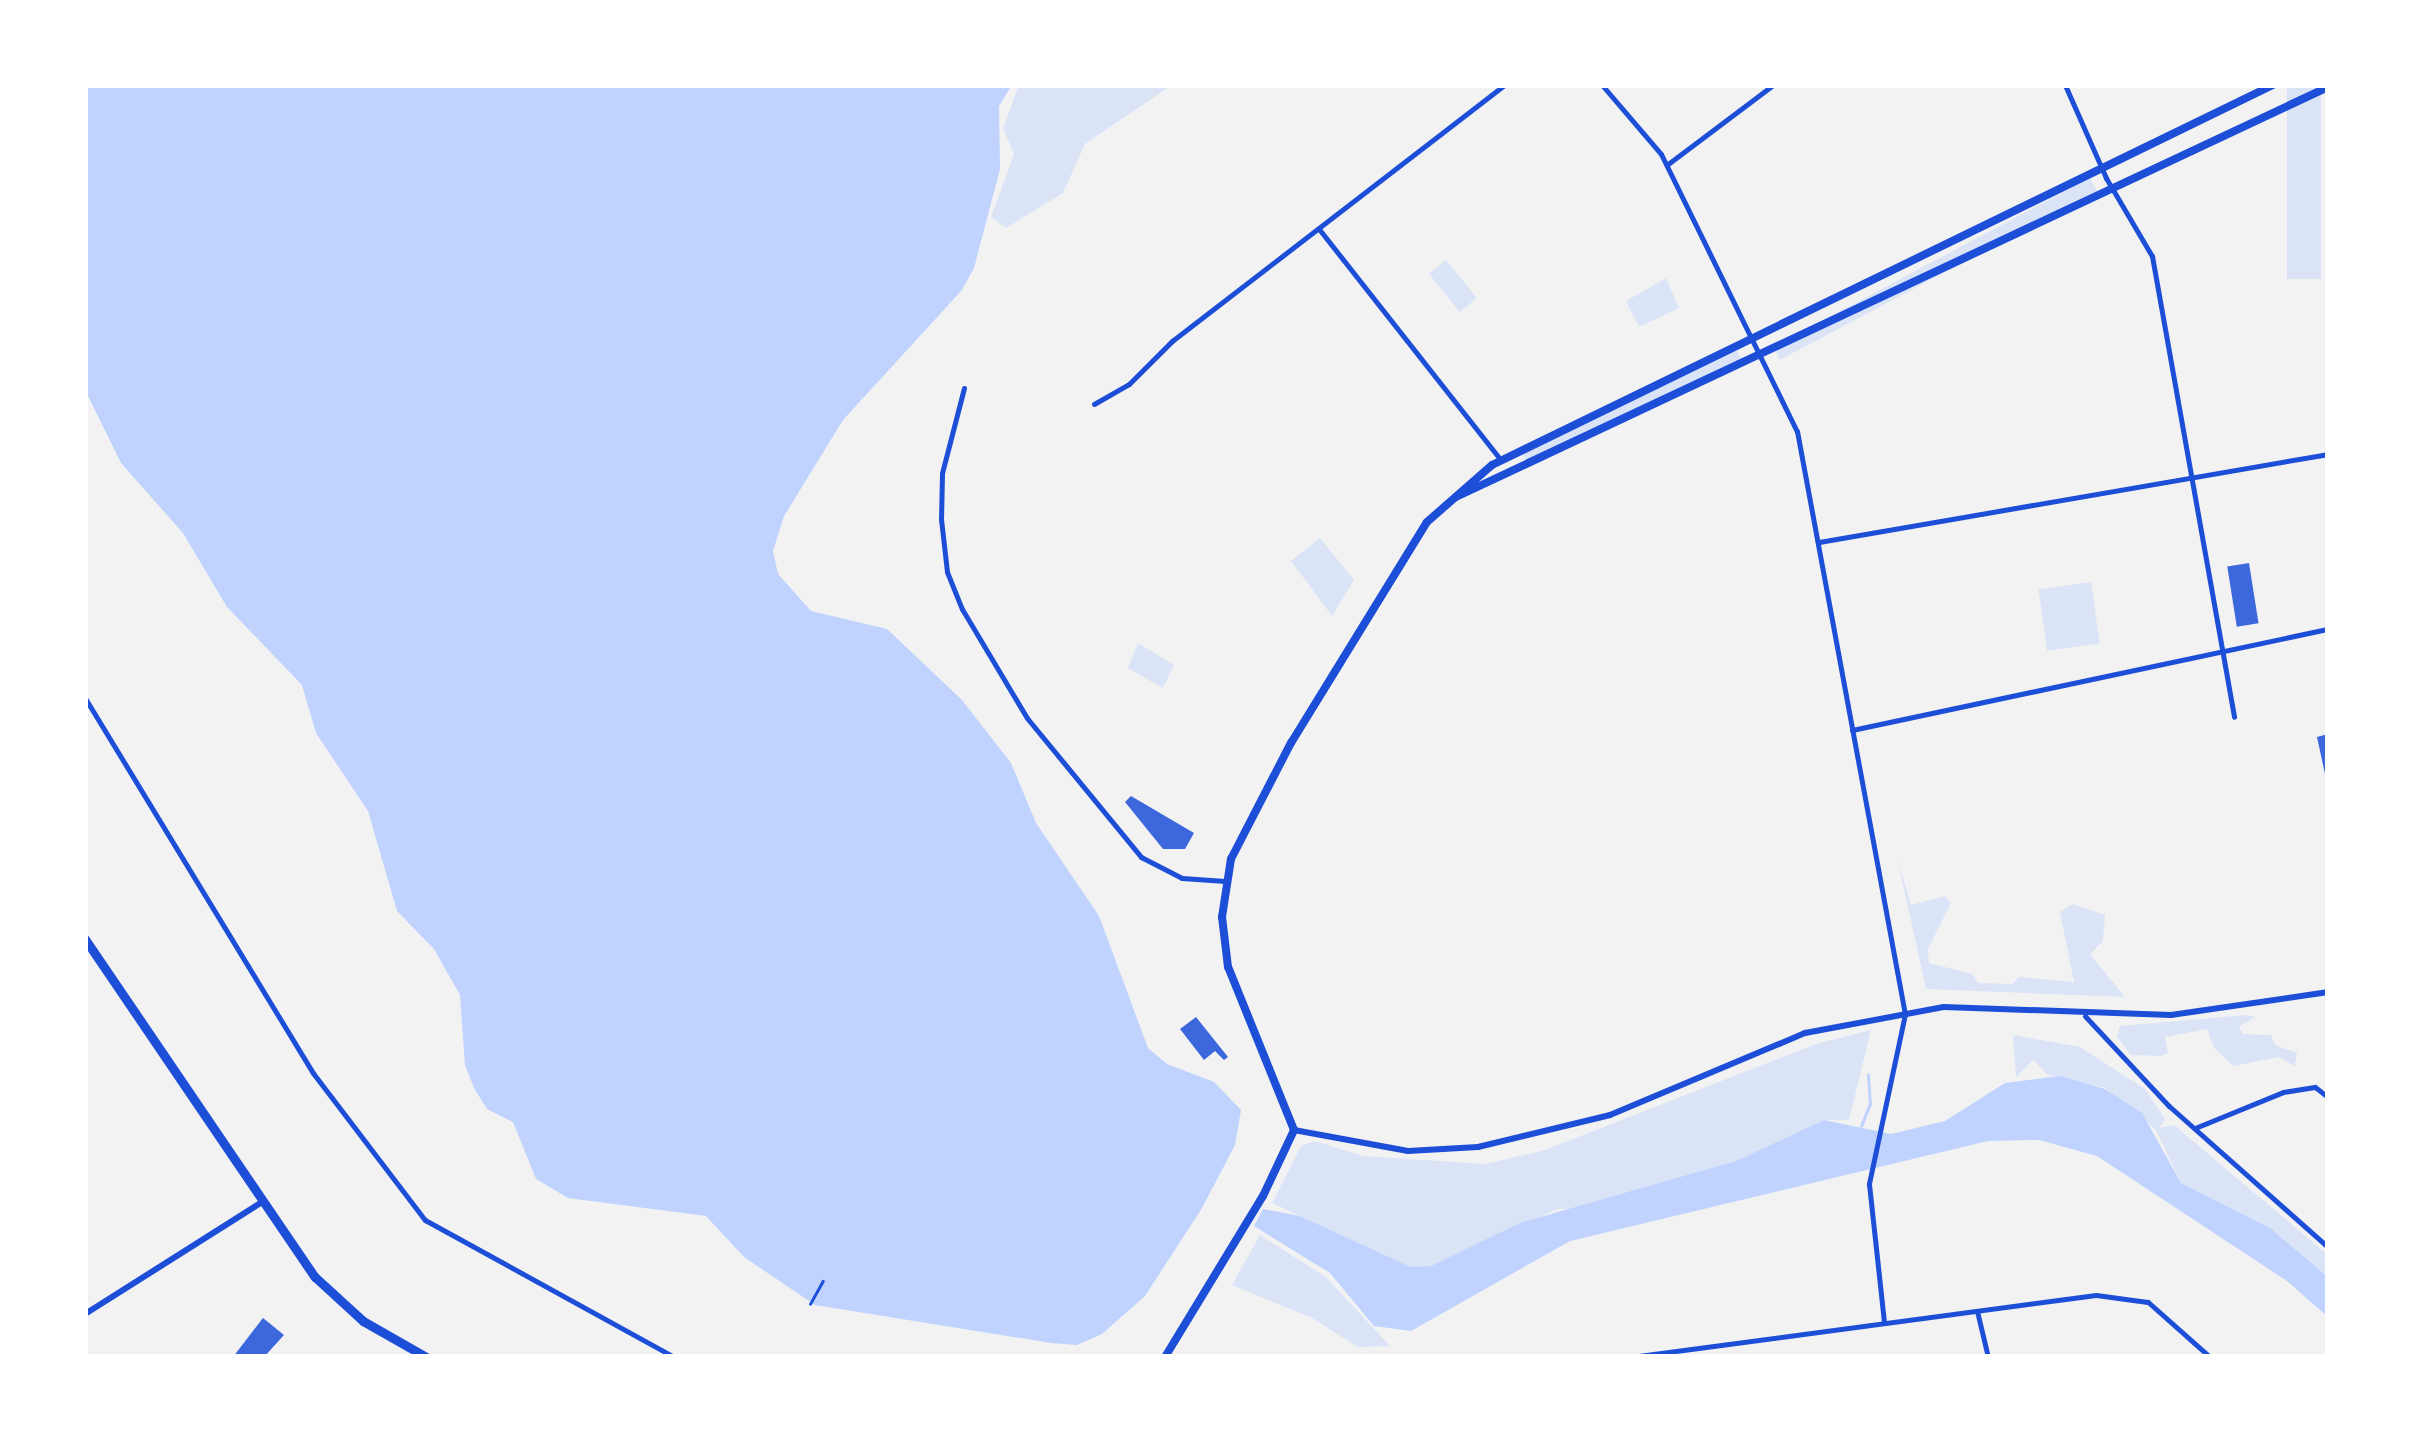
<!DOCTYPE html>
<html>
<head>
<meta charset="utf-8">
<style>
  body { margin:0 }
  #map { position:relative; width:2413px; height:1442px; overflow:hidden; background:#f2f2f2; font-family:Helvetica,sans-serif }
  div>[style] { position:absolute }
  .green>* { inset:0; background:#dbe4f7; transform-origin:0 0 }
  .water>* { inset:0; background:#bfd3fe }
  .stream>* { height:2.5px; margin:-1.25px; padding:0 1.25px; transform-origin:1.25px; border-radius:1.25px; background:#bfd3fe }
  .building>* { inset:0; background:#3d67dc; transform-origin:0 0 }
  .path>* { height:2.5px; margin:-1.25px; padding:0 1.25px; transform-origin:1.25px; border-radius:1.25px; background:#1d4ed8 }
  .minor>* { height:5px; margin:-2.5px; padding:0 2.5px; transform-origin:2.5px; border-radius:2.5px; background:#1d4ed8 }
  .tertiary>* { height:6px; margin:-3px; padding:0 3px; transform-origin:3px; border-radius:3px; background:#1d4ed8 }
  .secondary>* { height:8px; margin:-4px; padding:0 4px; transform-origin:4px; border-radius:4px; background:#1d4ed8 }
  .primary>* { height:9px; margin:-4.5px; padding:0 4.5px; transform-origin:4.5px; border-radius:4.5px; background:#1d4ed8 }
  span { translate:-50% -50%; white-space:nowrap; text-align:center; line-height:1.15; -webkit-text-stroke:10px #fff; paint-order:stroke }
  .frame { position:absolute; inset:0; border:88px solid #fff; pointer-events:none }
</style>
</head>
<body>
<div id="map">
  <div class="green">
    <i style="clip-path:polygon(1019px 85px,1172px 85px,1085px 144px,1063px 193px,1006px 228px,991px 217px,1014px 154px,1003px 128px)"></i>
    <i style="left:2287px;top:85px;width:34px;height:194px"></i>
    <i style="left:2090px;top:178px;width:15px;height:359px;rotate:62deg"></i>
    <i style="left:1446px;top:260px;width:49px;height:22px;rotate:51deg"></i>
    <i style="clip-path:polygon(1666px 278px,1679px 308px,1639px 327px,1626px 301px)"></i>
    <i style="clip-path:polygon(1736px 349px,1743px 362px,1527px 462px,1523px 454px)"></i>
    <i style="clip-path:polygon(1320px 538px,1354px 580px,1332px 616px,1291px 561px)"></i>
    <i style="left:2091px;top:582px;width:62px;height:53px;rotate:82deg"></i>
    <i style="clip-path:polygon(1138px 643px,1174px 665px,1163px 688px,1128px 668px)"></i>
    <i style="clip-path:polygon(1897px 857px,1911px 905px,1945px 896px,1951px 903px,1928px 949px,1929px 963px,1972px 974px,1978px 983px,2012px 984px,2019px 977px,2074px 982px,2060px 912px,2073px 904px,2105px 915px,2103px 941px,2090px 954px,2125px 997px,1926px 989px)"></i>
    <i style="clip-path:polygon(2246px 1015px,2255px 1017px,2239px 1027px,2243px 1034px,2271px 1035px,2275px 1045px,2297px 1053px,2295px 1066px,2279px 1057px,2233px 1066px,2214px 1048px,2207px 1029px,2165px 1037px,2168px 1053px,2160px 1056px,2131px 1055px,2117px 1037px,2120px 1026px)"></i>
    <i style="clip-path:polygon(1871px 1030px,1849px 1120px,1824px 1120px,1736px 1161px,1585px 1209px,1558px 1209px,1431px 1266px,1411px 1267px,1272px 1203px,1301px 1146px,1315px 1141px,1363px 1156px,1485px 1164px,1545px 1150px,1816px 1044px)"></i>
    <i style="clip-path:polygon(2013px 1035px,2080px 1047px,2145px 1089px,2165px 1119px,2159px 1128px,2174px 1125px,2328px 1255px,2328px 1277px,2270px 1228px,2181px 1183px,2156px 1130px,2105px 1088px,2048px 1075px,2033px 1060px,2016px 1077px)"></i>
    <i style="clip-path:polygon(1260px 1235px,1326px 1277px,1390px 1346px,1358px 1347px,1312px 1318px,1232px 1285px)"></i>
  </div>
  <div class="water">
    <i style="clip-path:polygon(85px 85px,1012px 85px,999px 106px,1000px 169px,974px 268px,962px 290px,843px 420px,784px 516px,773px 551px,778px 574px,811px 611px,887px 629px,962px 700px,1011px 763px,1036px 823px,1099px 916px,1148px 1048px,1167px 1064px,1214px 1082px,1241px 1110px,1235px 1145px,1202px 1208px,1145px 1296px,1102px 1334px,1077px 1345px,1051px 1343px,815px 1305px,744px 1257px,706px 1216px,568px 1198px,536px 1179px,513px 1122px,487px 1109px,474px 1088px,465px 1065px,460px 995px,434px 949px,397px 911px,368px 811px,316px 733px,302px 685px,227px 607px,183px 533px,121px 463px,85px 390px)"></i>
    <i style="clip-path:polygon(2060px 1076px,2105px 1089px,2142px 1113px,2181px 1183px,2270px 1228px,2328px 1277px,2328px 1317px,2287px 1281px,2097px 1156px,2039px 1140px,1988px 1141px,1570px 1241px,1411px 1331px,1374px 1326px,1330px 1273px,1254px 1226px,1263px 1209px,1300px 1216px,1411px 1267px,1431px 1266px,1520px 1223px,1736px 1161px,1824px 1120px,1891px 1134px,1945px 1121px,2005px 1083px)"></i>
  </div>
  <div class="stream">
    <i style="left:1861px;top:1126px;width:24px;rotate:-68deg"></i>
    <i style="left:1870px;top:1104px;width:29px;rotate:-94deg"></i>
  </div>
  <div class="building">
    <i style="left:2249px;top:563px;width:61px;height:22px;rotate:81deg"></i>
    <i style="clip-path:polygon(2328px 734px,2328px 774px,2325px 774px,2317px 737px)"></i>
    <i style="clip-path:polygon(1131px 796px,1194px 833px,1185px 849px,1163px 849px,1125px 802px)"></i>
    <i style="clip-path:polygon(1196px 1017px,1228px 1057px,1224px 1060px,1215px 1051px,1204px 1060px,1180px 1029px)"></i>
    <i style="clip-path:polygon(263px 1318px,284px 1335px,264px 1357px,233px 1357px)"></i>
  </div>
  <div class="path">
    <i style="left:810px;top:1304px;width:26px;rotate:-61deg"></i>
  </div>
  <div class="minor">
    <i style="left:1602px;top:85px;width:91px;rotate:49.5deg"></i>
    <i style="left:1661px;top:154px;width:309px;rotate:63.9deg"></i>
    <i style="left:1797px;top:431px;width:593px;rotate:79.51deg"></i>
    <i style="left:1905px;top:1014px;width:174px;rotate:102deg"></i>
    <i style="left:1869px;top:1184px;width:138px;rotate:83.8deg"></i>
    <i style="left:2065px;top:85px;width:102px;rotate:66.2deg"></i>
    <i style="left:2106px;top:178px;width:91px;rotate:59.5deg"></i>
    <i style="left:2152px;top:256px;width:468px;rotate:79.9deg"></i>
    <i style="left:1668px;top:164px;width:131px;rotate:-37deg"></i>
    <i style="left:1319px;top:229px;width:294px;rotate:51.8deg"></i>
    <i style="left:964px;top:388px;width:88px;rotate:104.5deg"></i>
    <i style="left:942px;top:473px;width:46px;rotate:91.2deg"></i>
    <i style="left:941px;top:519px;width:53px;rotate:83.5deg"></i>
    <i style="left:947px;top:572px;width:40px;rotate:68deg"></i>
    <i style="left:962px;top:609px;width:127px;rotate:59.2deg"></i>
    <i style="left:1027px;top:718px;width:180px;rotate:50.6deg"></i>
    <i style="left:1141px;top:857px;width:46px;rotate:27.1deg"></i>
    <i style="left:1182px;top:878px;width:43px;rotate:4deg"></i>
    <i style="left:1094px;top:404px;width:40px;rotate:-29.7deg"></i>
    <i style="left:1129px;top:384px;width:61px;rotate:-45deg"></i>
    <i style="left:1172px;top:341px;width:419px;rotate:-37.6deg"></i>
    <i style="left:1819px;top:542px;width:517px;rotate:-9.81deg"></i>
    <i style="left:85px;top:698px;width:439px;rotate:58.7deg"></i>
    <i style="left:313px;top:1073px;width:185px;rotate:52.7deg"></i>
    <i style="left:425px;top:1220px;width:284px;rotate:28.8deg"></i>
    <i style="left:1852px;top:730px;width:487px;rotate:-12deg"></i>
    <i style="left:2085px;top:1016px;width:123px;rotate:47deg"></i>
    <i style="left:2169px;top:1106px;width:213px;rotate:41.6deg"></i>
    <i style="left:2195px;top:1128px;width:95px;rotate:-22.2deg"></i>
    <i style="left:2283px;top:1092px;width:32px;rotate:-9deg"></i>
    <i style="left:2315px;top:1087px;width:16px;rotate:38deg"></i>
    <i style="left:1977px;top:1311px;width:47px;rotate:76.6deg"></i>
    <i style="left:1631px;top:1357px;width:469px;rotate:-7.6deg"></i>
    <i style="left:2096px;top:1295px;width:52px;rotate:7.7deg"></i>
    <i style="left:2148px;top:1302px;width:83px;rotate:41.6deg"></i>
  </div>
  <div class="tertiary">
    <i style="left:1294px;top:1130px;width:116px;rotate:10.4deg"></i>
    <i style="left:1408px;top:1151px;width:70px;rotate:-3.3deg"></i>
    <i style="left:1478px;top:1147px;width:136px;rotate:-13.6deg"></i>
    <i style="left:1610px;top:1115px;width:212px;rotate:-22.8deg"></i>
    <i style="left:1805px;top:1033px;width:141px;rotate:-10.6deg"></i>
    <i style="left:1944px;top:1007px;width:227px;rotate:2deg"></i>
    <i style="left:2171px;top:1015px;width:159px;rotate:-8.3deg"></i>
    <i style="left:85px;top:1314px;width:209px;rotate:-32.3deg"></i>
  </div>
  <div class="secondary">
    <i style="left:1456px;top:497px;width:964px;rotate:-25.18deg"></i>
    <i style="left:1165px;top:1357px;width:188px;rotate:-58.7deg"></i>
    <i style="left:1263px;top:1196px;width:73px;rotate:-64.8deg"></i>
    <i style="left:1294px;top:1130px;width:176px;rotate:-112deg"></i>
    <i style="left:1228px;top:967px;width:50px;rotate:-96.8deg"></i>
    <i style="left:1222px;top:917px;width:59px;rotate:-81.2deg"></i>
    <i style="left:1231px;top:859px;width:131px;rotate:-62.7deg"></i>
    <i style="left:1291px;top:743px;width:259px;rotate:-58.4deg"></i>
    <i style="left:1427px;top:522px;width:86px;rotate:-41.2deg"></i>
    <i style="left:1492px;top:465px;width:869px;rotate:-25.95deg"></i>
  </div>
  <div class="primary">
    <i style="left:85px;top:939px;width:409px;rotate:55.8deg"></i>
    <i style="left:315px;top:1277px;width:65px;rotate:42.5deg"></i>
    <i style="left:363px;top:1321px;width:73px;rotate:29.7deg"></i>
  </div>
  <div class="frame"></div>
</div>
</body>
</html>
